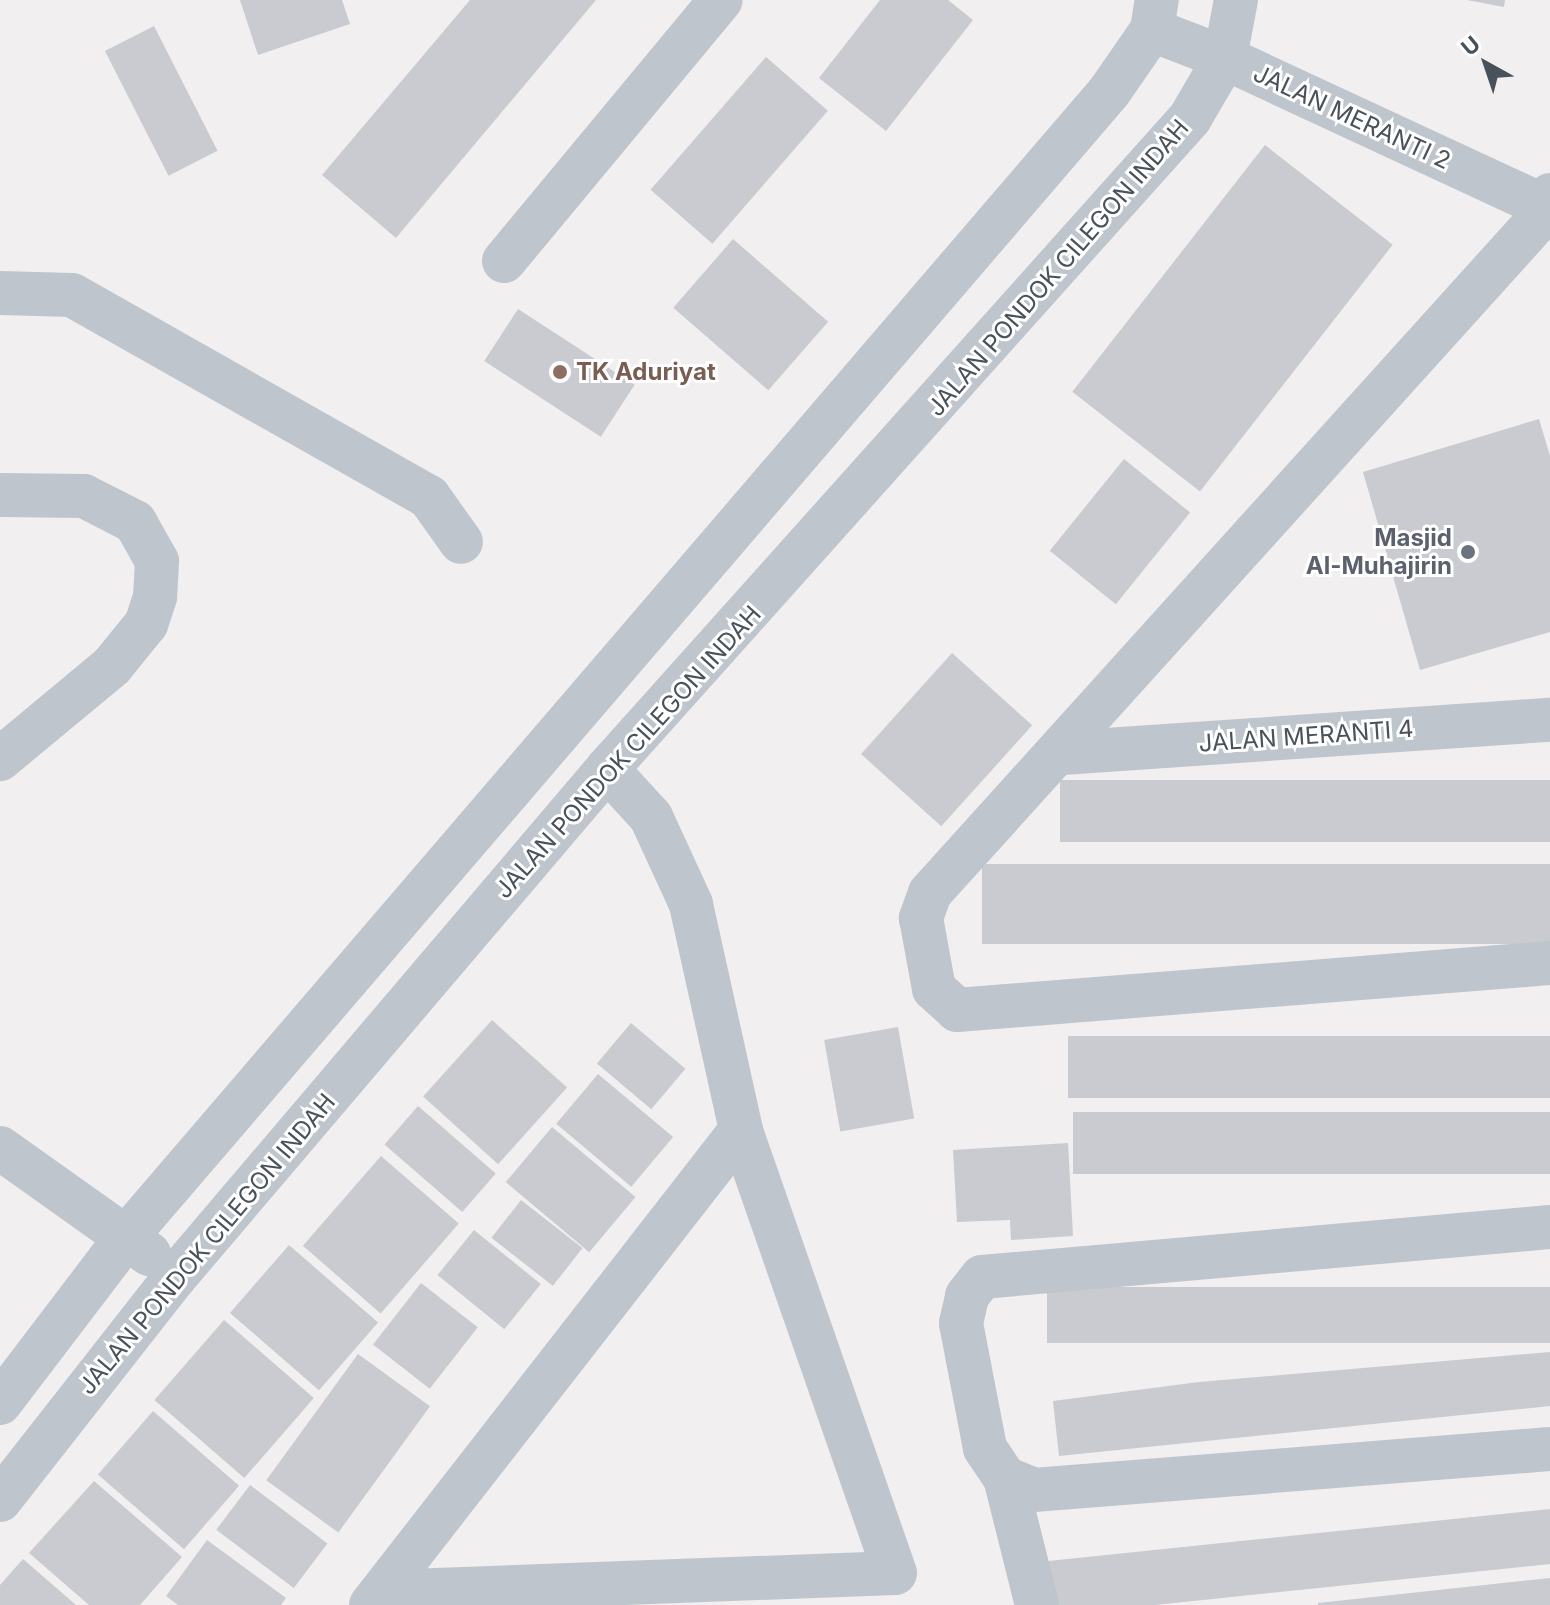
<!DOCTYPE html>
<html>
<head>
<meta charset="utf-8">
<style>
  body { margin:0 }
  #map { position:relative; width:1550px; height:1605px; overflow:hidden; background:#f1efef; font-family:Inter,sans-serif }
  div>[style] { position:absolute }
  .building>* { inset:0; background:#c9cbd1; transform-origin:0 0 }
  .minor>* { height:44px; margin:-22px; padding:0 22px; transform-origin:22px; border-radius:22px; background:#bfc5cc }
  .dots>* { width:22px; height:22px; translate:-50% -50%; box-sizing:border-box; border:4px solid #fff; border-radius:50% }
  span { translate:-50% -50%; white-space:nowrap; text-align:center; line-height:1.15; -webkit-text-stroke:6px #fff; paint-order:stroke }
  .street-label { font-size:24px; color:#49515a }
  .education-label { font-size:24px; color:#785e54; font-weight:700 }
  .left { translate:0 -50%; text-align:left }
  .worship-label { font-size:24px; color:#5b616d; font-weight:700 }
  .right { translate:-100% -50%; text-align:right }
  .north { position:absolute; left:1446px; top:24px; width:80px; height:80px; -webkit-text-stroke:6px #fff; paint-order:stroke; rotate:320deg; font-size:22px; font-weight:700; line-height:32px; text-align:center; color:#49515a }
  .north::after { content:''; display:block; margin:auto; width:28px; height:36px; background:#49515a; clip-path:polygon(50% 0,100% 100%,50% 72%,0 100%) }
</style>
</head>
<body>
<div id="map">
  <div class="building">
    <i style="clip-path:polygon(240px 0,342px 0,350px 24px,258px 55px)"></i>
    <i style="clip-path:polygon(470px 0,596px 0,396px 238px,322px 175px)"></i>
    <i style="clip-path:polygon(880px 0,948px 0,973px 20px,886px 131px,819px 78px)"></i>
    <i style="clip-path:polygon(1467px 0,1505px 0,1504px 7px)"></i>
    <i style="left:154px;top:26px;width:140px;height:55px;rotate:63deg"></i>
    <i style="left:766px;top:57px;width:82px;height:176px;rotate:41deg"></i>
    <i style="left:1265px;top:145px;width:162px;height:313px;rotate:38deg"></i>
    <i style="left:733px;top:239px;width:126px;height:91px;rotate:41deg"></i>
    <i style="left:518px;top:309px;width:139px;height:62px;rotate:33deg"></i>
    <i style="clip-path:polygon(1539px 419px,1550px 456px,1550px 632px,1420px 670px,1363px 472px)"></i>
    <i style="left:1124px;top:459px;width:85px;height:118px;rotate:39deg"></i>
    <i style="left:952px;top:653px;width:108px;height:136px;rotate:42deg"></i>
    <i style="left:1550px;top:780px;width:62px;height:490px;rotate:90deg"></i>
    <i style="left:1550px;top:864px;width:80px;height:568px;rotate:90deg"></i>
    <i style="left:492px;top:1020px;width:101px;height:103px;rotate:42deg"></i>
    <i style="left:631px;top:1023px;width:71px;height:53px;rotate:40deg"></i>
    <i style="left:898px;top:1027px;width:93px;height:75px;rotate:80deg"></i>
    <i style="left:1550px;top:1036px;width:62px;height:482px;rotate:90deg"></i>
    <i style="left:598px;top:1074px;width:98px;height:65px;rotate:40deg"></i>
    <i style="left:418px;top:1106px;width:103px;height:51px;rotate:41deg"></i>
    <i style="left:1550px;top:1112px;width:62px;height:477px;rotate:90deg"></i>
    <i style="left:552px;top:1127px;width:109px;height:72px;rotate:40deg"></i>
    <i style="clip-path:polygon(1068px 1143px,1073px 1236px,1011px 1240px,1010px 1220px,957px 1222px,953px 1150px)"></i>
    <i style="left:381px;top:1156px;width:103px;height:119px;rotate:41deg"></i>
    <i style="left:521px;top:1200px;width:78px;height:48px;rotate:38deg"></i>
    <i style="left:474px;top:1230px;width:86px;height:58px;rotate:39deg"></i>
    <i style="left:289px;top:1245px;width:118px;height:90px;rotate:41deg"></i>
    <i style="left:421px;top:1283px;width:72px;height:78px;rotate:38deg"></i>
    <i style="left:1550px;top:1287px;width:56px;height:503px;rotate:90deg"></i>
    <i style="left:224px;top:1320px;width:119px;height:106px;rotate:41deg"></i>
    <i style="clip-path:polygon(1550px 1352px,1550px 1406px,1059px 1456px,1053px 1401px,1199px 1382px)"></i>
    <i style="left:358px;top:1354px;width:89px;height:156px;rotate:36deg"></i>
    <i style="left:153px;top:1411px;width:114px;height:84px;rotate:41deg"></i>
    <i style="clip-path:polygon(94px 1481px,182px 1557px,140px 1605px,89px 1605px,29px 1553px)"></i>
    <i style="left:250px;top:1485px;width:97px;height:56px;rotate:37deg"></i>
    <i style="clip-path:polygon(1550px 1509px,1550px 1564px,1155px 1605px,1043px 1605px,1039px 1562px)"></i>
    <i style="clip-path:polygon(207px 1540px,286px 1598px,281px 1605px,178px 1605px,166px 1596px)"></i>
    <i style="clip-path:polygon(23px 1559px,76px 1605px,0 1605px,0 1585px)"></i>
    <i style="clip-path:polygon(1550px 1578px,1550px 1605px,1318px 1605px,1318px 1603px)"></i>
  </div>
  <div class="minor">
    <i style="left:1152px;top:30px;width:78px;rotate:21deg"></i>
    <i style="left:1225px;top:58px;width:358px;rotate:24.9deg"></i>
    <i style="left:1550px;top:195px;width:14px;rotate:98deg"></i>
    <i style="left:1548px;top:209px;width:922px;rotate:132.1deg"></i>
    <i style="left:930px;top:893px;width:27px;rotate:110deg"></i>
    <i style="left:921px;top:918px;width:72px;rotate:79.6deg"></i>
    <i style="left:934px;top:989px;width:31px;rotate:42deg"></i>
    <i style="left:957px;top:1010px;width:595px;rotate:-4.53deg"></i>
    <i style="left:504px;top:261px;width:339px;rotate:-50.3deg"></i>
    <i style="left:0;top:293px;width:72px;rotate:1.6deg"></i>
    <i style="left:72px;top:295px;width:410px;rotate:29.5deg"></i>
    <i style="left:429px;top:497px;width:55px;rotate:54.6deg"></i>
    <i style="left:0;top:495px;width:84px;rotate:0.7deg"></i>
    <i style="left:84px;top:496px;width:57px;rotate:27deg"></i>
    <i style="left:135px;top:522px;width:45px;rotate:60.6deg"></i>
    <i style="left:157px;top:561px;width:36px;rotate:93deg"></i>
    <i style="left:155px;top:597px;width:28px;rotate:108deg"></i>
    <i style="left:146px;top:624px;width:54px;rotate:129deg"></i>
    <i style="left:112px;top:666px;width:146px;rotate:140.3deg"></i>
    <i style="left:1062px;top:753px;width:489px;rotate:-3.9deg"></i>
    <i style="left:0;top:1148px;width:183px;rotate:35.4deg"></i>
    <i style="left:0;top:1403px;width:210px;rotate:-52.7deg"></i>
    <i style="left:127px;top:1236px;width:1508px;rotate:-49.36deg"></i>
    <i style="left:1109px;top:92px;width:75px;rotate:-55.3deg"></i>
    <i style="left:1152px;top:30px;width:30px;rotate:-81deg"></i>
    <i style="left:1005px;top:1478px;width:31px;rotate:22deg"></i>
    <i style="left:1034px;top:1490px;width:518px;rotate:-4.54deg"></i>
    <i style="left:0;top:1500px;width:283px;rotate:-51.9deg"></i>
    <i style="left:175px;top:1277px;width:667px;rotate:-49.62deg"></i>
    <i style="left:607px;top:769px;width:874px;rotate:-48.15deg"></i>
    <i style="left:1190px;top:118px;width:69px;rotate:-59.7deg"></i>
    <i style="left:1225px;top:58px;width:59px;rotate:-79.3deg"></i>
    <i style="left:383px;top:1592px;width:512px;rotate:-2.13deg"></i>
    <i style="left:895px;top:1573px;width:469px;rotate:-109.2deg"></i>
    <i style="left:741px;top:1130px;width:231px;rotate:-102.5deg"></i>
    <i style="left:691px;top:904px;width:96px;rotate:-114.7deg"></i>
    <i style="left:651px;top:817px;width:65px;rotate:-132.5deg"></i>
    <i style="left:371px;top:1605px;width:602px;rotate:-52.08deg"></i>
    <i style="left:1037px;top:1605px;width:131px;rotate:-104.1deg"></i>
    <i style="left:1005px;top:1478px;width:36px;rotate:-124deg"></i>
    <i style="left:985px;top:1448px;width:127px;rotate:-100.9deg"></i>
    <i style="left:961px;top:1323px;width:28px;rotate:-77deg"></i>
    <i style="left:967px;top:1296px;width:24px;rotate:-52deg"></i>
    <i style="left:982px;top:1277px;width:570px;rotate:-5.03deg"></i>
  </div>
  <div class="dots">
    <i style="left:560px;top:372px;background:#8d6e63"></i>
    <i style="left:1468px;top:552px;background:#6b7280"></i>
  </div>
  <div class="street-label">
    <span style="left:1352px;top:117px;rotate:25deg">JALAN MERANTI 2</span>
    <span style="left:1058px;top:268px;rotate:-49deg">JALAN PONDOK CILEGON INDAH</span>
    <span style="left:1306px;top:736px;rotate:-4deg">JALAN MERANTI 4</span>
    <span style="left:628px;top:752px;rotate:-48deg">JALAN PONDOK CILEGON INDAH</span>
    <span style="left:207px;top:1244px;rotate:-50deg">JALAN PONDOK CILEGON INDAH</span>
  </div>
  <div class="education-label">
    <span class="left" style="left:576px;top:372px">TK Aduriyat</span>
  </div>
  <div class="worship-label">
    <span class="right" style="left:1452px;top:552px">Masjid<br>Al-Muhajirin</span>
  </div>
  <div class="north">U</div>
</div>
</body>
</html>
